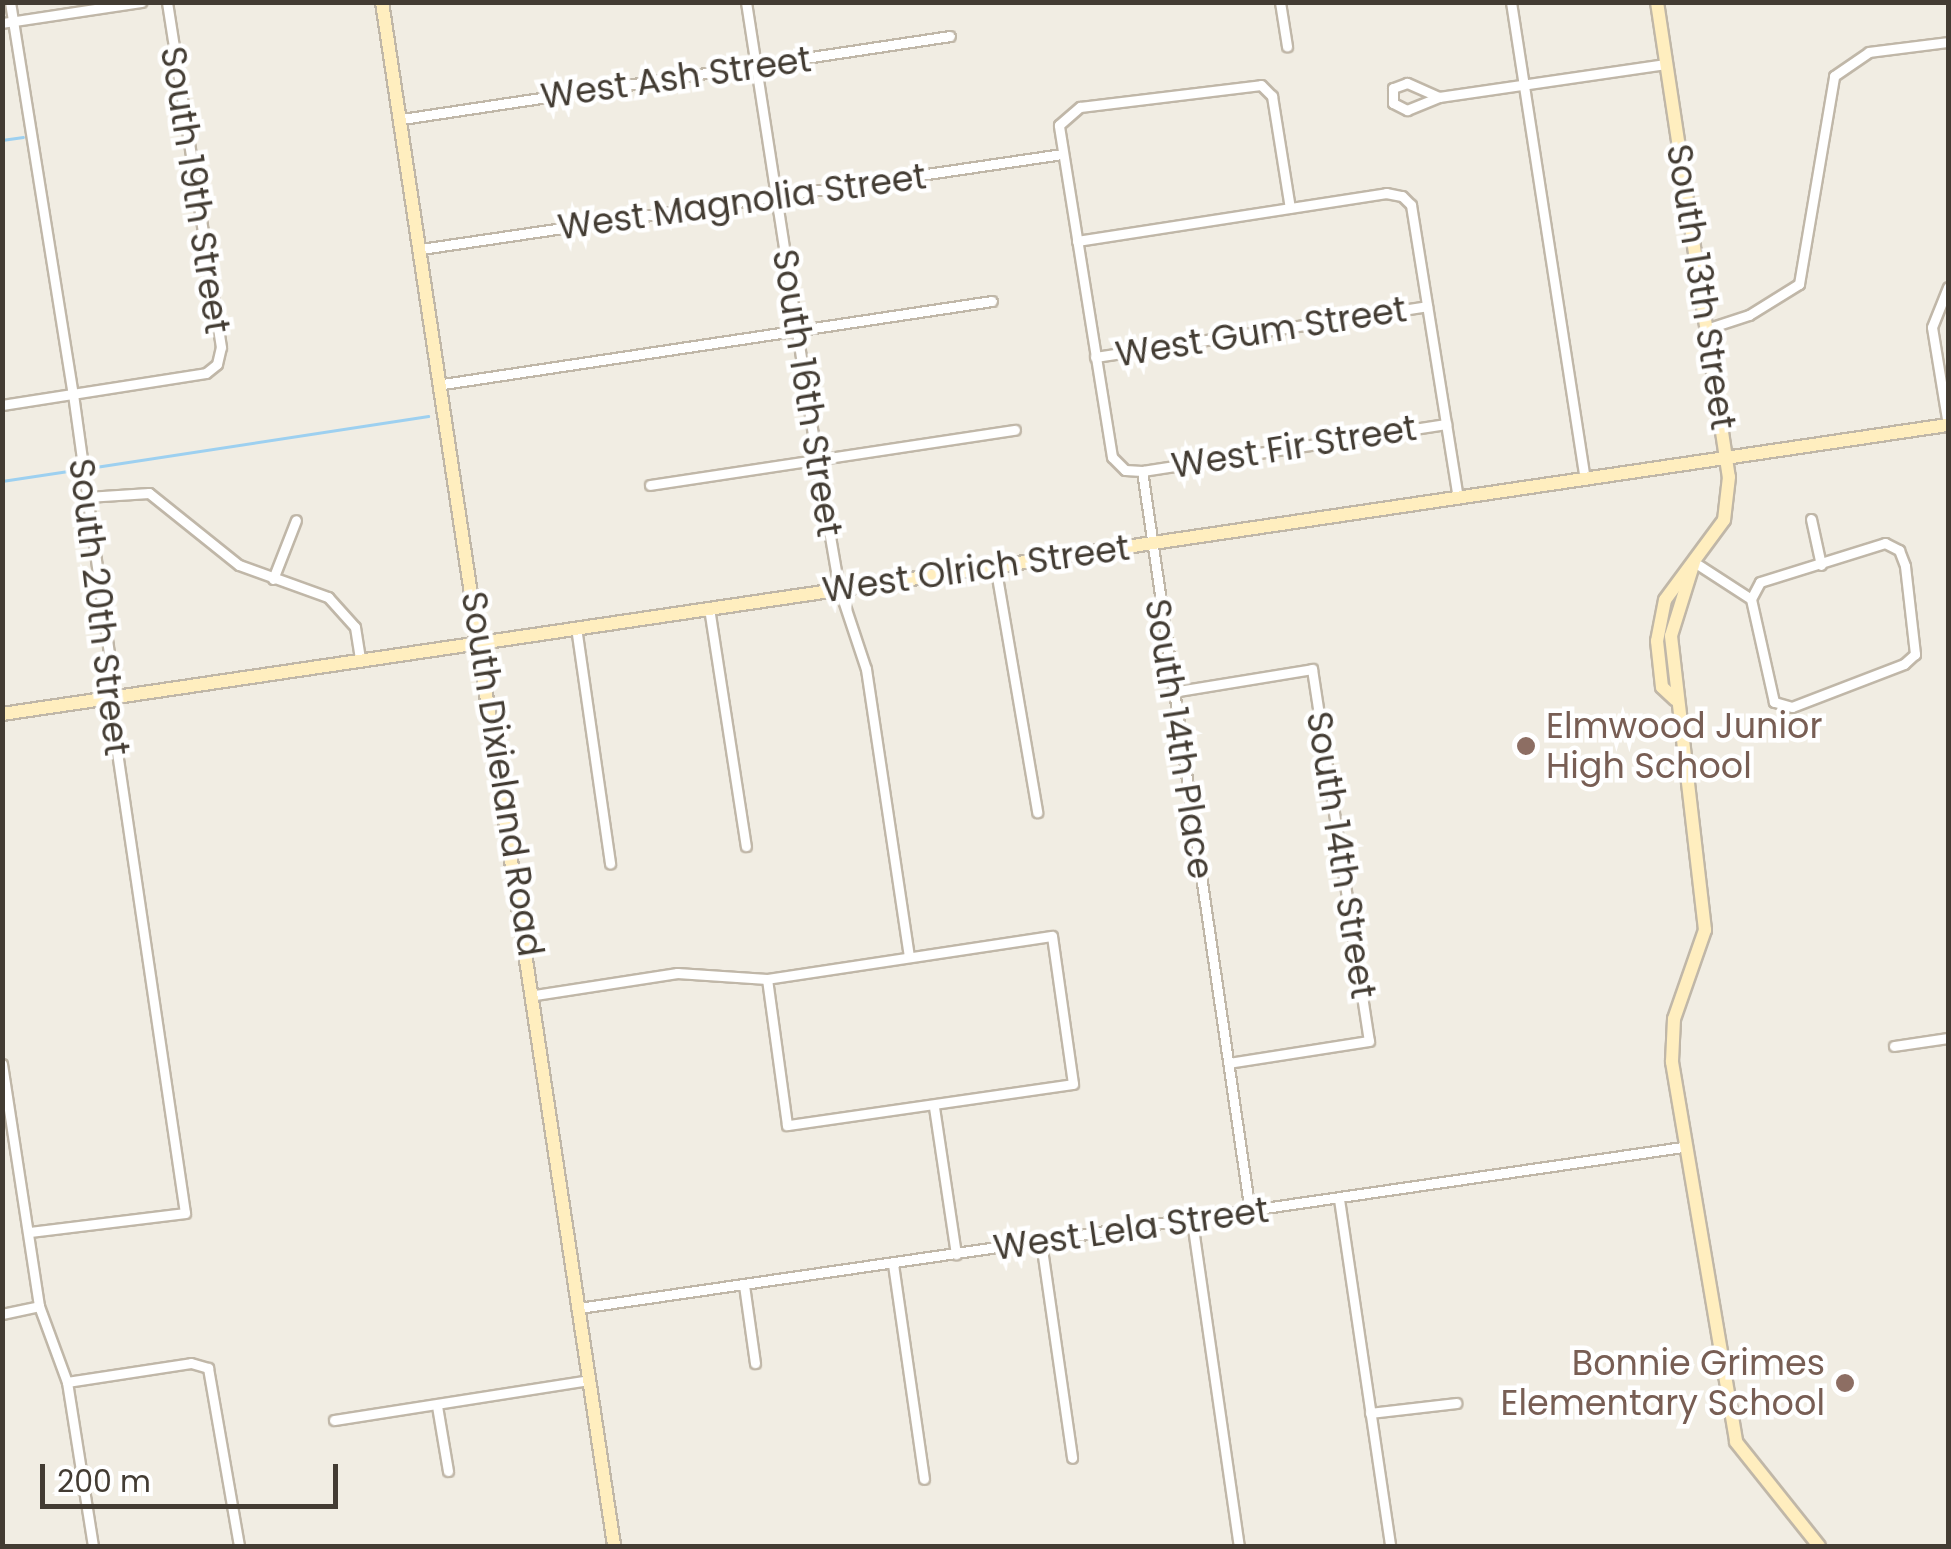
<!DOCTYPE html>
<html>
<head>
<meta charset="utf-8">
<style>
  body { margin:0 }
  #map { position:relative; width:1951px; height:1549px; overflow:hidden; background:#f1ede3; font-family:Poppins,sans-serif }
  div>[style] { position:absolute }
  .stream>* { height:2.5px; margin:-1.25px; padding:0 1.25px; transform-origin:1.25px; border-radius:1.25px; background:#9dd0f0 }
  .roads { filter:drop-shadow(2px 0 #c0b7a8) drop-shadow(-2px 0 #c0b7a8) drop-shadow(0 2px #c0b7a8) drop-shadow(0 -2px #c0b7a8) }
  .street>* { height:9px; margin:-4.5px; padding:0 4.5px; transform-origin:4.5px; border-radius:4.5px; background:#fff }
  .secondary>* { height:12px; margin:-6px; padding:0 6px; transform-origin:6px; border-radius:6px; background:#ffeebf }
  .dots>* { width:28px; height:28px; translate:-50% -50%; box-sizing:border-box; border:5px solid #fff; border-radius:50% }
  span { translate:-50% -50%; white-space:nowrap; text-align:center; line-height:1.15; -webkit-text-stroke:9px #fff; paint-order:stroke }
  .street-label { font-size:35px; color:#433c33 }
  .education-label { font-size:35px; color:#785e54 }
  .left { translate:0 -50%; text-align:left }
  .right { translate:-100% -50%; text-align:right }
  .frame { position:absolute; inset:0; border:5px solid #433c33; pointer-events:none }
  .scale { position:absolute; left:40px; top:1464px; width:298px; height:45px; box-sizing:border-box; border:5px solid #433c33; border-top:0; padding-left:12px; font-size:30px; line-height:35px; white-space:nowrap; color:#433c33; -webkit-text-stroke:8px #fff; paint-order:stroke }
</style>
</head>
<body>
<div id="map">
  <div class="stream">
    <i style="left:2px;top:140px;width:21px;rotate:-8deg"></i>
    <i style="left:89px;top:468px;width:343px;rotate:-8.7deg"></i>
    <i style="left:2px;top:481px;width:80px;rotate:-8.6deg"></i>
  </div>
  <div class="roads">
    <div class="street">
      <i style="left:10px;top:2px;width:397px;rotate:80.9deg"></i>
      <i style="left:73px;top:394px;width:307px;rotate:82.1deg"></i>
      <i style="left:115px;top:698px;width:20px;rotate:99deg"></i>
      <i style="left:112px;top:718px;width:500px;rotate:81.61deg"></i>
      <i style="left:185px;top:1213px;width:156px;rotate:173deg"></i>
      <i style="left:746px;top:2px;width:464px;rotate:81.2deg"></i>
      <i style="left:817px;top:461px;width:129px;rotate:80.2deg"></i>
      <i style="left:839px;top:588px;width:85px;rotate:71.6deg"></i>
      <i style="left:866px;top:669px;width:291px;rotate:81.5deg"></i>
      <i style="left:1280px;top:2px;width:45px;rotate:81deg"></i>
      <i style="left:1511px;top:2px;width:482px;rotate:81.2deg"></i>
      <i style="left:2px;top:23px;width:141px;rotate:-8.6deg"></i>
      <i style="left:1439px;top:97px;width:35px;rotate:-156deg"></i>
      <i style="left:1407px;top:83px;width:15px;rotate:160deg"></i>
      <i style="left:1393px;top:88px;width:15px;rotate:90deg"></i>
      <i style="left:1393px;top:103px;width:16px;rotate:27deg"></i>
      <i style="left:1407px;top:110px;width:35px;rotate:-22deg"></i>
      <i style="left:1439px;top:97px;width:229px;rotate:-8.3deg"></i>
      <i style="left:402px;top:119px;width:554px;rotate:-8.61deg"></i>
      <i style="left:1077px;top:241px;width:313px;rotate:-8.8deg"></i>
      <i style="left:1386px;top:193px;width:16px;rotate:11deg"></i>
      <i style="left:1402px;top:196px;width:13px;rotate:45deg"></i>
      <i style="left:1411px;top:205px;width:296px;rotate:80.9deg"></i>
      <i style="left:421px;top:249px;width:648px;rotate:-8.43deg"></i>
      <i style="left:1706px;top:329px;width:45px;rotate:-18deg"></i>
      <i style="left:1749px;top:315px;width:59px;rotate:-31.8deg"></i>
      <i style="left:1799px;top:284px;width:211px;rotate:-80.4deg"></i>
      <i style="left:1834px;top:76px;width:42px;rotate:-34.4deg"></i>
      <i style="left:1869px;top:52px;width:80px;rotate:-7.2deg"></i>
      <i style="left:1095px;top:357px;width:336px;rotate:-8.7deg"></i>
      <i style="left:443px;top:384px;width:555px;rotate:-8.6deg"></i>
      <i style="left:2px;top:405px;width:206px;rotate:-8.9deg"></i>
      <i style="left:206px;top:373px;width:14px;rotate:-39deg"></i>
      <i style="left:217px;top:364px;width:17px;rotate:-77deg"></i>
      <i style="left:221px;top:347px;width:349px;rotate:-98.9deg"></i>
      <i style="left:1948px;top:425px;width:99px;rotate:-99.3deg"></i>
      <i style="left:1932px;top:327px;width:43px;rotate:-68.2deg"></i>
      <i style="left:1142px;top:471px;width:308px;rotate:-8.8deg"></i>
      <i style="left:650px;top:485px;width:369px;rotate:-8.6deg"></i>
      <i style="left:87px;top:497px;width:62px;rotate:-3.7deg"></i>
      <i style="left:149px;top:493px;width:115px;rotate:38.7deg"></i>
      <i style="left:239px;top:565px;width:95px;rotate:19.8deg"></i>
      <i style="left:328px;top:597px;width:40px;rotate:48deg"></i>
      <i style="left:355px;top:627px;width:32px;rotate:81deg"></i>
      <i style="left:1811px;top:519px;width:47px;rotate:77.7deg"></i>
      <i style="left:1885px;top:543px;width:16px;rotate:27deg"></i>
      <i style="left:1899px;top:550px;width:17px;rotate:69deg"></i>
      <i style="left:1905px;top:566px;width:89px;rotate:83.5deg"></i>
      <i style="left:1915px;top:654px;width:15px;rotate:138deg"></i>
      <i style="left:1904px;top:664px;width:120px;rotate:159deg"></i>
      <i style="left:1792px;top:707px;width:19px;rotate:-164deg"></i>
      <i style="left:1774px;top:702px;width:106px;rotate:-102.6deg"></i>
      <i style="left:1751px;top:599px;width:19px;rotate:-62deg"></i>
      <i style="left:1760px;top:582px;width:131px;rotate:-17.3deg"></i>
      <i style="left:1694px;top:562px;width:68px;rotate:33deg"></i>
      <i style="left:995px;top:565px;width:251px;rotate:80.3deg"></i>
      <i style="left:273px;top:579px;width:63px;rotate:-68.7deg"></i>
      <i style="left:709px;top:608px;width:241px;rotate:81.2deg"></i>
      <i style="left:576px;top:627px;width:239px;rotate:81.8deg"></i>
      <i style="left:1172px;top:692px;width:142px;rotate:-9.3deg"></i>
      <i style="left:1312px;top:669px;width:376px;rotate:81.3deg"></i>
      <i style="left:1369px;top:1041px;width:142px;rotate:171.1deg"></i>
      <i style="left:535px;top:995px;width:144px;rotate:-8.8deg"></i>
      <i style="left:677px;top:973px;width:90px;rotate:3.8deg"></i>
      <i style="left:767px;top:979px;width:288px;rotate:-8.6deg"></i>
      <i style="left:1052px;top:936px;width:149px;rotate:81.9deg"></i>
      <i style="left:1073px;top:1084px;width:289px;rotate:171.8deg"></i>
      <i style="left:787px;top:1125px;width:147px;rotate:-97.8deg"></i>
      <i style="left:1894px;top:1046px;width:55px;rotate:-8.4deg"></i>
      <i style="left:2px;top:1064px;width:245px;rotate:81.3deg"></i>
      <i style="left:39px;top:1306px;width:81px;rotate:69.8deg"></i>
      <i style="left:67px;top:1382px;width:166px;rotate:81deg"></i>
      <i style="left:934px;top:1107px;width:149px;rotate:81.5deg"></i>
      <i style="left:1339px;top:1199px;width:351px;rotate:81.6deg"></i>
      <i style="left:1250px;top:1212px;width:749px;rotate:-98.29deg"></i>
      <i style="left:1142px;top:471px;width:17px;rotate:-177deg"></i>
      <i style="left:1125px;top:470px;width:18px;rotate:-135deg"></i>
      <i style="left:1112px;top:457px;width:336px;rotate:-99.1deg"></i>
      <i style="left:1059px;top:125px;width:28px;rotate:-41deg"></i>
      <i style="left:1080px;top:107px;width:182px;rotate:-6.9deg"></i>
      <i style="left:1261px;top:85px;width:16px;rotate:45deg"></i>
      <i style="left:1272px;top:96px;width:113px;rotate:80.9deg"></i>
      <i style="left:1192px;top:1221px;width:328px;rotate:81.8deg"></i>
      <i style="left:1041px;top:1242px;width:218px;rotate:81.8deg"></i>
      <i style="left:893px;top:1264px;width:217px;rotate:81.8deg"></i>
      <i style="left:744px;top:1285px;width:79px;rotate:82deg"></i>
      <i style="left:579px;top:1308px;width:1116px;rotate:-8.3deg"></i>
      <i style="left:2px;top:1314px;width:38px;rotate:-12deg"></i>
      <i style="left:67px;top:1382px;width:125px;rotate:-8.7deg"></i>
      <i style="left:191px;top:1363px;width:18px;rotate:16deg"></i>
      <i style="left:208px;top:1368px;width:181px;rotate:80.1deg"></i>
      <i style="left:437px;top:1406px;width:66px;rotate:80.4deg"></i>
      <i style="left:1370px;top:1413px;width:87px;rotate:-6.6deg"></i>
      <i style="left:334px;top:1420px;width:258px;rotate:-8.9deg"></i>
    </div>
    <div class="secondary">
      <i style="left:382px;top:2px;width:1561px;rotate:81.45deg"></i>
      <i style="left:1657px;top:2px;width:480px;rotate:81.4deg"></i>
      <i style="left:1729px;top:477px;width:43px;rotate:96.6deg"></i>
      <i style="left:1724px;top:520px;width:99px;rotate:126.4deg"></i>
      <i style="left:1665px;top:600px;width:42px;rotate:101deg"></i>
      <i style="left:1657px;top:641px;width:46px;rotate:83.8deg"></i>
      <i style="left:1662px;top:687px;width:18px;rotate:43deg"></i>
      <i style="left:1694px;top:562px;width:77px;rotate:107.3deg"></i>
      <i style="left:1671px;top:636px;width:296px;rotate:83.4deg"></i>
      <i style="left:1705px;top:930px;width:94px;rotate:109.2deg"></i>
      <i style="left:1674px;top:1019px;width:43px;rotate:92.7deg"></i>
      <i style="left:1672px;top:1062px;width:385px;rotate:80.4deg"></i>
      <i style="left:1736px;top:1442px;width:133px;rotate:51.4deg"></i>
      <i style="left:2px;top:714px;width:1967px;rotate:-8.45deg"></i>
    </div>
  </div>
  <div class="dots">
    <i style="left:1526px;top:746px;background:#8d6e63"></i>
    <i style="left:1845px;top:1383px;background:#8d6e63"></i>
  </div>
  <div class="street-label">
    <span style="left:676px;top:78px;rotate:-8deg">West Ash Street</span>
    <span style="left:195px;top:190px;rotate:81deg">South 19th Street</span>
    <span style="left:742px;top:202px;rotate:-8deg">West Magnolia Street</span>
    <span style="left:1701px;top:287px;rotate:81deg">South 13th Street</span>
    <span style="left:1261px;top:332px;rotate:-9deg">West Gum Street</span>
    <span style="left:807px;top:393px;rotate:81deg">South 16th Street</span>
    <span style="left:1294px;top:447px;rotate:-9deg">West Fir Street</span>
    <span style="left:976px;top:569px;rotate:-8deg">West Olrich Street</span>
    <span style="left:99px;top:607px;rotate:83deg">South 20th Street</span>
    <span style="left:1179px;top:739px;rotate:81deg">South 14th Place</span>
    <span style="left:502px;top:774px;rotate:81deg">South Dixieland Road</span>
    <span style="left:1341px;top:855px;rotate:81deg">South 14th Street</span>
    <span style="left:1131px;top:1229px;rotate:-8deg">West Lela Street</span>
  </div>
  <div class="education-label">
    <span class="left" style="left:1546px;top:746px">Elmwood Junior<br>High School</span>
    <span class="right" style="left:1825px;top:1383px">Bonnie Grimes<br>Elementary School</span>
  </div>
  <div class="frame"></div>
  <div class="scale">200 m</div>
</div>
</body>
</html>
